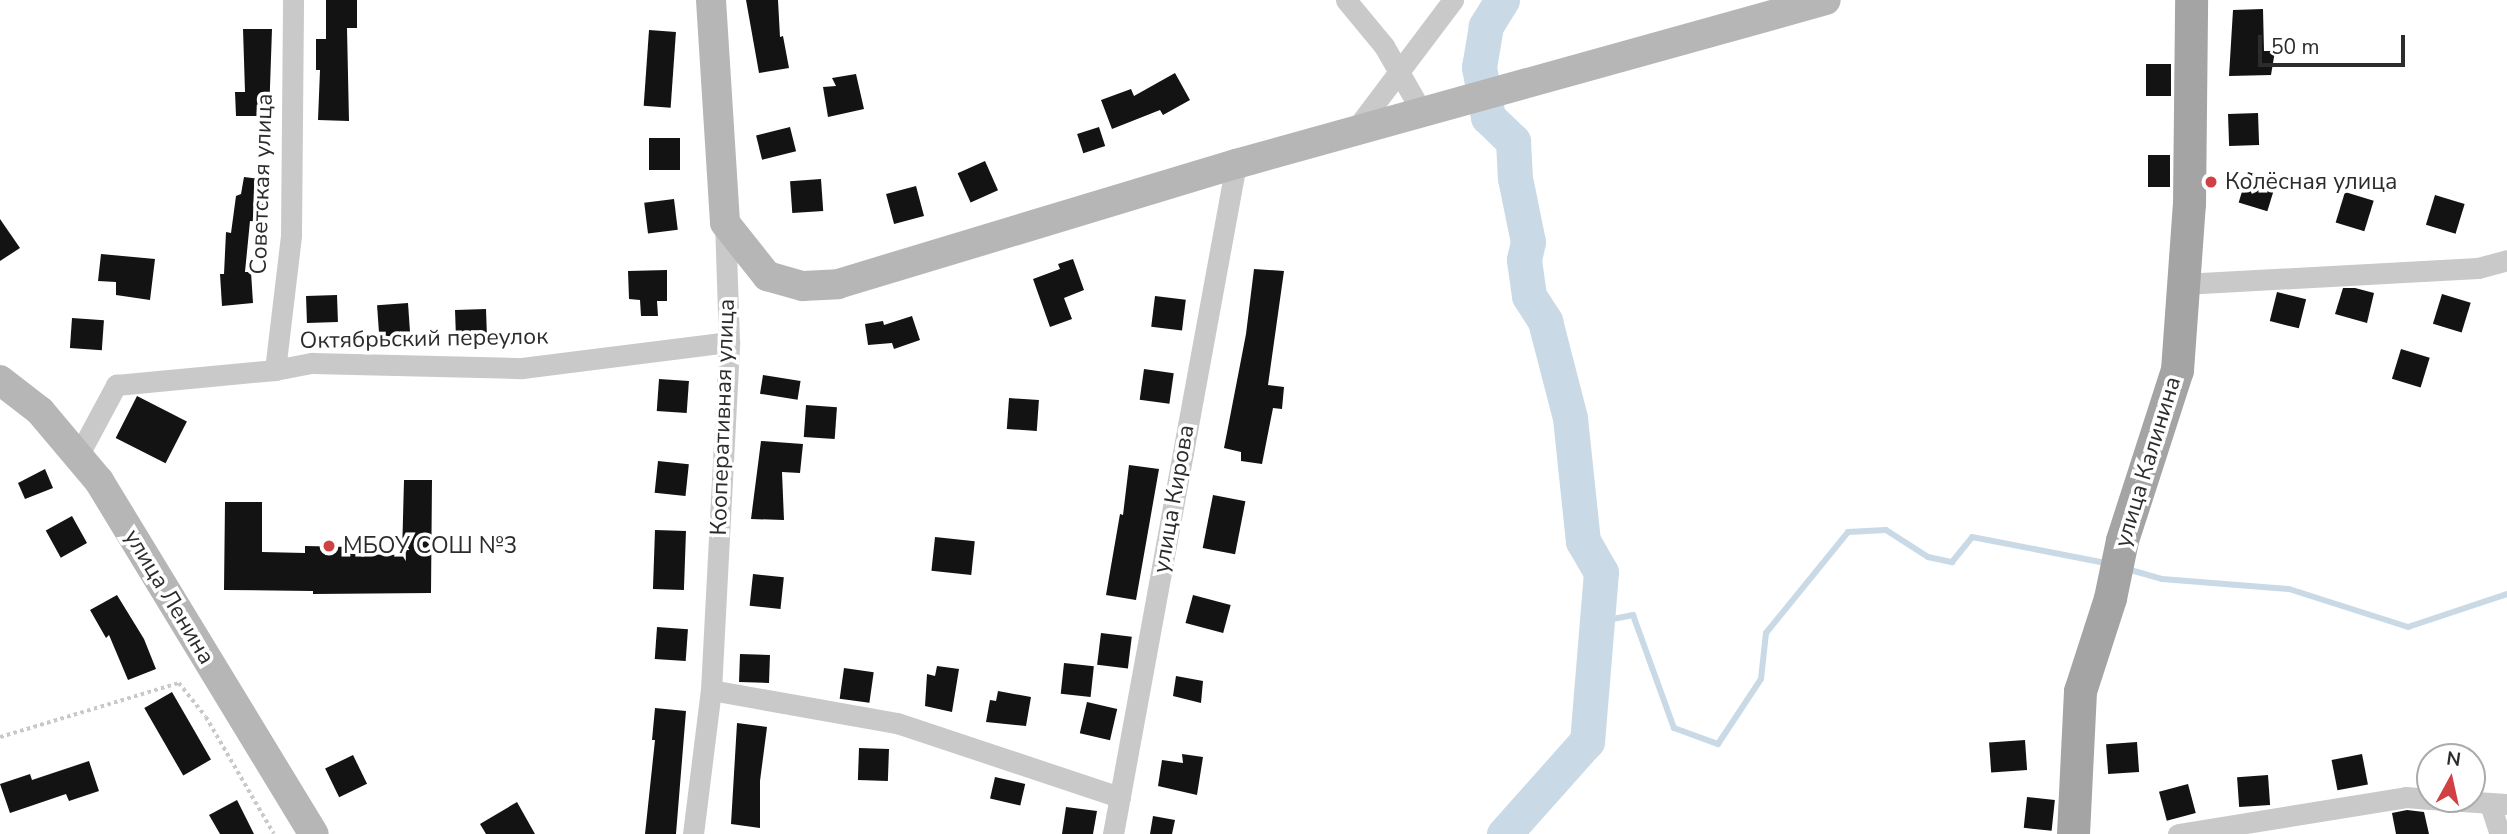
<!DOCTYPE html>
<html>
<head>
<meta charset="utf-8">
<style>
  body { margin:0 }
  #map { position:relative; width:2507px; height:834px; overflow:hidden; background:#fff; font-family:"Nunito Sans",sans-serif }
  div>[style] { position:absolute }
  .stream>* { height:6px; margin:-3px; padding:0 3px; transform-origin:3px; border-radius:3px; background:#c9dae6 }
  .river>* { height:35px; margin:-17.5px; padding:0 17.5px; transform-origin:17.5px; border-radius:17.5px; background:#c9dae6 }
  .building>* { inset:0; background:#131313; transform-origin:0 0 }
  .path>* { height:3.5px; margin-top:-1.75px; transform-origin:0; background:repeating-linear-gradient(90deg,#c9c9c9 0 3.5px,transparent 0 7px) }
  .street>* { height:21px; margin:-10.5px; padding:0 10.5px; transform-origin:10.5px; border-radius:10.5px; background:#c9c9c9 }
  .secondary>* { height:30px; margin:-15px; padding:0 15px; transform-origin:15px; border-radius:15px; background:#b6b6b6 }
  .primary>* { height:33px; margin:-16.5px; padding:0 16.5px; transform-origin:16.5px; border-radius:16.5px; background:#a4a4a4 }
  .dots>* { width:19px; height:19px; translate:-50% -50%; box-sizing:border-box; border:4px solid #fff; border-radius:50% }
  span { translate:-50% -50%; white-space:nowrap; text-align:center; line-height:1.15; -webkit-text-stroke:7px #fff; paint-order:stroke }
  .poi-label { font-size:23px; color:#2c2c2c }
  .left { translate:0 -50%; text-align:left }
  .street-label { font-size:23px; color:#2c2c2c }
  .north { position:absolute; left:2416px; top:743px; width:70px; height:70px; box-sizing:border-box; background:#fff; border:2px solid #ababab; border-radius:50%; rotate:8deg; font-size:19px; font-weight:700; line-height:28px; text-align:center; color:#2c2c2c }
  .north::after { content:''; display:block; margin:auto; width:24px; height:32px; background:#d14144; clip-path:polygon(50% 0,100% 100%,50% 72%,0 100%) }
  .scale { position:absolute; left:2258px; top:35px; width:147px; height:32px; box-sizing:border-box; border:4px solid #2c2c2c; border-top:0; padding-left:9px; font-size:21px; line-height:24px; white-space:nowrap; color:#2c2c2c; -webkit-text-stroke:5px #fff; paint-order:stroke }
</style>
</head>
<body>
<div id="map">
  <div class="stream">
    <i style="left:2127px;top:569px;width:36px;rotate:16deg"></i>
    <i style="left:2162px;top:579px;width:127px;rotate:4.5deg"></i>
    <i style="left:2289px;top:589px;width:125px;rotate:17.7deg"></i>
    <i style="left:2408px;top:627px;width:104px;rotate:-18.4deg"></i>
    <i style="left:1597px;top:622px;width:37px;rotate:-11deg"></i>
    <i style="left:1633px;top:615px;width:120px;rotate:70.1deg"></i>
    <i style="left:1674px;top:728px;width:47px;rotate:20deg"></i>
    <i style="left:1718px;top:744px;width:78px;rotate:-56.5deg"></i>
    <i style="left:1761px;top:679px;width:46px;rotate:-83.8deg"></i>
    <i style="left:1766px;top:633px;width:130px;rotate:-50.9deg"></i>
    <i style="left:1848px;top:532px;width:38px;rotate:-3deg"></i>
    <i style="left:1886px;top:530px;width:50px;rotate:32.7deg"></i>
    <i style="left:1928px;top:557px;width:25px;rotate:12deg"></i>
    <i style="left:1952px;top:562px;width:32px;rotate:-51deg"></i>
    <i style="left:1972px;top:537px;width:136px;rotate:11deg"></i>
  </div>
  <div class="river">
    <i style="left:1502px;top:0;width:31px;rotate:122deg"></i>
    <i style="left:1486px;top:26px;width:42px;rotate:99.7deg"></i>
    <i style="left:1479px;top:67px;width:51px;rotate:79.8deg"></i>
    <i style="left:1488px;top:117px;width:35px;rotate:44deg"></i>
    <i style="left:1513px;top:141px;width:37px;rotate:87deg"></i>
    <i style="left:1515px;top:178px;width:65px;rotate:78.5deg"></i>
    <i style="left:1528px;top:242px;width:18px;rotate:103deg"></i>
    <i style="left:1524px;top:260px;width:36px;rotate:82deg"></i>
    <i style="left:1529px;top:296px;width:30px;rotate:57deg"></i>
    <i style="left:1545px;top:321px;width:100px;rotate:75.5deg"></i>
    <i style="left:1570px;top:418px;width:124px;rotate:84deg"></i>
    <i style="left:1583px;top:541px;width:36px;rotate:60deg"></i>
    <i style="left:1601px;top:572px;width:170px;rotate:94.7deg"></i>
    <i style="left:1587px;top:741px;width:125px;rotate:131.7deg"></i>
  </div>
  <div class="building">
    <i style="clip-path:polygon(326px 0,357px 0,357px 28px,347px 28px,349px 121px,318px 120px,320px 70px,316px 70px,316px 39px,326px 39px)"></i>
    <i style="clip-path:polygon(746px 0,778px 0,780px 37px,783px 36px,789px 68px,759px 73px)"></i>
    <i style="clip-path:polygon(2263px 9px,2264px 51px,2275px 51px,2271px 75px,2229px 76px,2233px 10px)"></i>
    <i style="clip-path:polygon(243px 29px,272px 29px,269px 116px,236px 116px,235px 92px,245px 92px)"></i>
    <i style="left:649px;top:30px;width:27px;height:76px;rotate:4deg"></i>
    <i style="left:2171px;top:64px;width:32px;height:25px;rotate:90deg"></i>
    <i style="clip-path:polygon(1175px 73px,1190px 100px,1163px 115px,1160px 110px,1112px 129px,1101px 100px,1131px 89px,1134px 96px)"></i>
    <i style="clip-path:polygon(856px 74px,864px 109px,828px 117px,823px 87px,836px 86px,832px 78px)"></i>
    <i style="left:2258px;top:113px;width:32px;height:30px;rotate:88deg"></i>
    <i style="left:790px;top:127px;width:25px;height:35px;rotate:76deg"></i>
    <i style="left:1099px;top:127px;width:20px;height:23px;rotate:72deg"></i>
    <i style="left:649px;top:138px;width:31px;height:32px"></i>
    <i style="left:2170px;top:155px;width:32px;height:22px;rotate:90deg"></i>
    <i style="left:985px;top:161px;width:32px;height:30px;rotate:66deg"></i>
    <i style="left:2248px;top:172px;width:30px;height:32px;rotate:17deg"></i>
    <i style="clip-path:polygon(244px 177px,270px 180px,264px 222px,250px 221px,245px 272px,251px 272px,253px 303px,222px 306px,220px 274px,224px 274px,226px 232px,231px 233px,236px 196px,241px 194px)"></i>
    <i style="left:821px;top:179px;width:32px;height:31px;rotate:86deg"></i>
    <i style="left:916px;top:186px;width:31px;height:31px;rotate:75deg"></i>
    <i style="left:2345px;top:192px;width:30px;height:32px;rotate:17deg"></i>
    <i style="left:2435px;top:195px;width:31px;height:31px;rotate:17deg"></i>
    <i style="left:674px;top:199px;width:31px;height:30px;rotate:83deg"></i>
    <i style="clip-path:polygon(0 219px,20px 248px,0 261px)"></i>
    <i style="clip-path:polygon(101px 254px,155px 259px,150px 300px,116px 295px,116px 282px,98px 281px)"></i>
    <i style="clip-path:polygon(1073px 259px,1084px 290px,1064px 298px,1072px 319px,1050px 327px,1033px 279px,1060px 269px,1058px 264px)"></i>
    <i style="clip-path:polygon(1254px 269px,1284px 271px,1268px 385px,1284px 387px,1282px 409px,1273px 408px,1262px 464px,1241px 461px,1241px 452px,1224px 448px,1246px 334px)"></i>
    <i style="clip-path:polygon(667px 270px,667px 301px,657px 301px,658px 316px,641px 316px,640px 300px,629px 299px,628px 271px)"></i>
    <i style="clip-path:polygon(2343px 288px,2355px 288px,2374px 293px,2367px 323px,2335px 314px)"></i>
    <i style="left:2277px;top:292px;width:30px;height:30px;rotate:14deg"></i>
    <i style="left:2442px;top:294px;width:30px;height:31px;rotate:17deg"></i>
    <i style="left:337px;top:295px;width:27px;height:31px;rotate:88deg"></i>
    <i style="left:1155px;top:296px;width:31px;height:31px;rotate:7deg"></i>
    <i style="left:408px;top:303px;width:32px;height:31px;rotate:86deg"></i>
    <i style="left:486px;top:309px;width:31px;height:31px;rotate:88deg"></i>
    <i style="clip-path:polygon(912px 316px,920px 340px,894px 349px,892px 343px,868px 345px,865px 324px,883px 321px,884px 325px)"></i>
    <i style="left:72px;top:318px;width:32px;height:30px;rotate:4deg"></i>
    <i style="left:2401px;top:349px;width:30px;height:31px;rotate:17deg"></i>
    <i style="left:1144px;top:369px;width:30px;height:31px;rotate:8deg"></i>
    <i style="left:763px;top:375px;width:38px;height:19px;rotate:9deg"></i>
    <i style="left:659px;top:379px;width:30px;height:32px;rotate:4deg"></i>
    <i style="left:137px;top:396px;width:56px;height:47px;rotate:27deg"></i>
    <i style="left:1009px;top:398px;width:30px;height:31px;rotate:4deg"></i>
    <i style="left:806px;top:405px;width:31px;height:32px;rotate:4deg"></i>
    <i style="clip-path:polygon(761px 441px,803px 444px,800px 473px,782px 472px,784px 520px,751px 519px)"></i>
    <i style="left:658px;top:461px;width:31px;height:32px;rotate:6deg"></i>
    <i style="clip-path:polygon(1129px 465px,1159px 469px,1136px 600px,1106px 595px,1120px 514px,1123px 515px)"></i>
    <i style="clip-path:polygon(45px 469px,53px 488px,25px 499px,18px 483px)"></i>
    <i style="clip-path:polygon(404px 480px,432px 480px,431px 593px,313px 594px,313px 591px,224px 590px,225px 502px,262px 502px,262px 552px,305px 553px,305px 546px,352px 547px,351px 554px,402px 555px)"></i>
    <i style="left:1213px;top:495px;width:33px;height:54px;rotate:11deg"></i>
    <i style="left:72px;top:516px;width:31px;height:30px;rotate:61deg"></i>
    <i style="left:655px;top:530px;width:31px;height:59px;rotate:2deg"></i>
    <i style="left:935px;top:537px;width:40px;height:34px;rotate:6deg"></i>
    <i style="left:753px;top:574px;width:31px;height:32px;rotate:6deg"></i>
    <i style="clip-path:polygon(117px 595px,144px 639px,156px 669px,128px 680px,109px 635px,106px 638px,90px 610px)"></i>
    <i style="left:1193px;top:595px;width:39px;height:29px;rotate:15deg"></i>
    <i style="left:657px;top:627px;width:31px;height:32px;rotate:4deg"></i>
    <i style="left:1101px;top:633px;width:31px;height:32px;rotate:7deg"></i>
    <i style="left:740px;top:654px;width:30px;height:28px;rotate:2deg"></i>
    <i style="left:1064px;top:663px;width:30px;height:31px;rotate:6deg"></i>
    <i style="clip-path:polygon(937px 666px,959px 669px,952px 712px,925px 706px,927px 674px,935px 676px)"></i>
    <i style="left:844px;top:668px;width:30px;height:31px;rotate:8deg"></i>
    <i style="clip-path:polygon(1176px 676px,1203px 681px,1201px 703px,1173px 696px)"></i>
    <i style="clip-path:polygon(998px 691px,1031px 697px,1026px 726px,986px 722px,990px 700px,996px 701px)"></i>
    <i style="left:172px;top:692px;width:78px;height:32px;rotate:60deg"></i>
    <i style="left:1087px;top:702px;width:31px;height:32px;rotate:13deg"></i>
    <i style="clip-path:polygon(655px 708px,686px 711px,676px 834px,645px 834px,655px 740px,652px 740px)"></i>
    <i style="clip-path:polygon(737px 723px,767px 727px,760px 781px,760px 828px,731px 824px)"></i>
    <i style="left:2025px;top:740px;width:30px;height:36px;rotate:86deg"></i>
    <i style="left:2137px;top:742px;width:30px;height:31px;rotate:86deg"></i>
    <i style="left:859px;top:748px;width:30px;height:32px;rotate:2deg"></i>
    <i style="clip-path:polygon(1182px 754px,1203px 757px,1197px 795px,1158px 786px,1162px 760px,1183px 763px)"></i>
    <i style="left:2362px;top:754px;width:31px;height:31px;rotate:79deg"></i>
    <i style="left:353px;top:755px;width:32px;height:31px;rotate:64deg"></i>
    <i style="clip-path:polygon(89px 761px,99px 791px,69px 801px,66px 794px,10px 813px,0 784px,30px 774px,32px 780px)"></i>
    <i style="left:2268px;top:775px;width:30px;height:31px;rotate:86deg"></i>
    <i style="left:995px;top:777px;width:31px;height:22px;rotate:13deg"></i>
    <i style="left:2188px;top:784px;width:30px;height:30px;rotate:75deg"></i>
    <i style="left:2027px;top:797px;width:28px;height:31px;rotate:6deg"></i>
    <i style="clip-path:polygon(237px 800px,254px 834px,220px 834px,209px 815px)"></i>
    <i style="clip-path:polygon(517px 802px,535px 834px,486px 834px,480px 824px)"></i>
    <i style="clip-path:polygon(1066px 807px,1097px 811px,1093px 834px,1062px 834px)"></i>
    <i style="clip-path:polygon(2407px 810px,2424px 812px,2429px 834px,2396px 834px,2392px 813px)"></i>
    <i style="clip-path:polygon(1153px 816px,1175px 820px,1172px 834px,1150px 834px)"></i>
  </div>
  <div class="path">
    <i style="left:0;top:737px;width:187px;rotate:-16.8deg"></i>
    <i style="left:179px;top:683px;width:43px;rotate:51.5deg"></i>
    <i style="left:206px;top:717px;width:135px;rotate:59.8deg"></i>
  </div>
  <div class="street">
    <i style="left:1346px;top:0;width:60px;rotate:50.4deg"></i>
    <i style="left:1384px;top:46px;width:76px;rotate:60.1deg"></i>
    <i style="left:1355px;top:130px;width:163px;rotate:-53deg"></i>
    <i style="left:2183px;top:284px;width:295px;rotate:-3.1deg"></i>
    <i style="left:2478px;top:268px;width:30px;rotate:-15deg"></i>
    <i style="left:275px;top:370px;width:136px;rotate:-83.2deg"></i>
    <i style="left:291px;top:235px;width:235px;rotate:-89.5deg"></i>
    <i style="left:78px;top:456px;width:81px;rotate:-61.8deg"></i>
    <i style="left:116px;top:385px;width:160px;rotate:-5.4deg"></i>
    <i style="left:275px;top:370px;width:38px;rotate:-11deg"></i>
    <i style="left:312px;top:363px;width:210px;rotate:1.4deg"></i>
    <i style="left:522px;top:368px;width:209px;rotate:-7.2deg"></i>
    <i style="left:711px;top:690px;width:189px;rotate:10.1deg"></i>
    <i style="left:897px;top:723px;width:235px;rotate:18.4deg"></i>
    <i style="left:2431px;top:799px;width:76px;rotate:3.8deg"></i>
    <i style="left:2490px;top:804px;width:32px;rotate:72deg"></i>
    <i style="left:693px;top:834px;width:145px;rotate:-82.9deg"></i>
    <i style="left:711px;top:690px;width:348px;rotate:-87deg"></i>
    <i style="left:729px;top:342px;width:119px;rotate:-91.9deg"></i>
    <i style="left:1113px;top:834px;width:681px;rotate:-79.6deg"></i>
    <i style="left:2178px;top:834px;width:231px;rotate:-9.2deg"></i>
    <i style="left:2406px;top:797px;width:24px;rotate:5deg"></i>
  </div>
  <div class="secondary">
    <i style="left:711px;top:0;width:223px;rotate:86.4deg"></i>
    <i style="left:725px;top:223px;width:68px;rotate:51.6deg"></i>
    <i style="left:767px;top:276px;width:37px;rotate:16deg"></i>
    <i style="left:803px;top:286px;width:35px;rotate:-3deg"></i>
    <i style="left:838px;top:284px;width:416px;rotate:-16.8deg"></i>
    <i style="left:1236px;top:164px;width:612px;rotate:-15.53deg"></i>
    <i style="left:0;top:380px;width:51px;rotate:37.8deg"></i>
    <i style="left:40px;top:411px;width:92px;rotate:49.9deg"></i>
    <i style="left:99px;top:481px;width:413px;rotate:58.7deg"></i>
  </div>
  <div class="primary">
    <i style="left:2073px;top:834px;width:143px;rotate:-87.2deg"></i>
    <i style="left:2080px;top:691px;width:98px;rotate:-72.1deg"></i>
    <i style="left:2110px;top:598px;width:59px;rotate:-78.3deg"></i>
    <i style="left:2122px;top:540px;width:179px;rotate:-72.1deg"></i>
    <i style="left:2177px;top:370px;width:166px;rotate:-85.9deg"></i>
    <i style="left:2189px;top:204px;width:204px;rotate:-89.4deg"></i>
  </div>
  <div class="dots">
    <i style="left:2211px;top:182px;background:#d14144"></i>
    <i style="left:329px;top:546px;background:#d14144"></i>
  </div>
  <div class="poi-label">
    <span class="left" style="left:2225px;top:182px">Колёсная улица</span>
    <span class="left" style="left:343px;top:546px">МБОУ СОШ №3</span>
  </div>
  <div class="street-label">
    <span style="left:262px;top:184px;rotate:-88deg">Советская улица</span>
    <span style="left:424px;top:339px;rotate:-1deg">Октябрьский переулок</span>
    <span style="left:723px;top:417px;rotate:-88deg">Кооперативная улица</span>
    <span style="left:2148px;top:462px;rotate:-73deg">улица Калинина</span>
    <span style="left:1174px;top:499px;rotate:-80deg">улица Кирова</span>
    <span style="left:169px;top:597px;rotate:59deg">улица Ленина</span>
  </div>
  <div class="north">N</div>
  <div class="scale">50 m</div>
</div>
</body>
</html>
